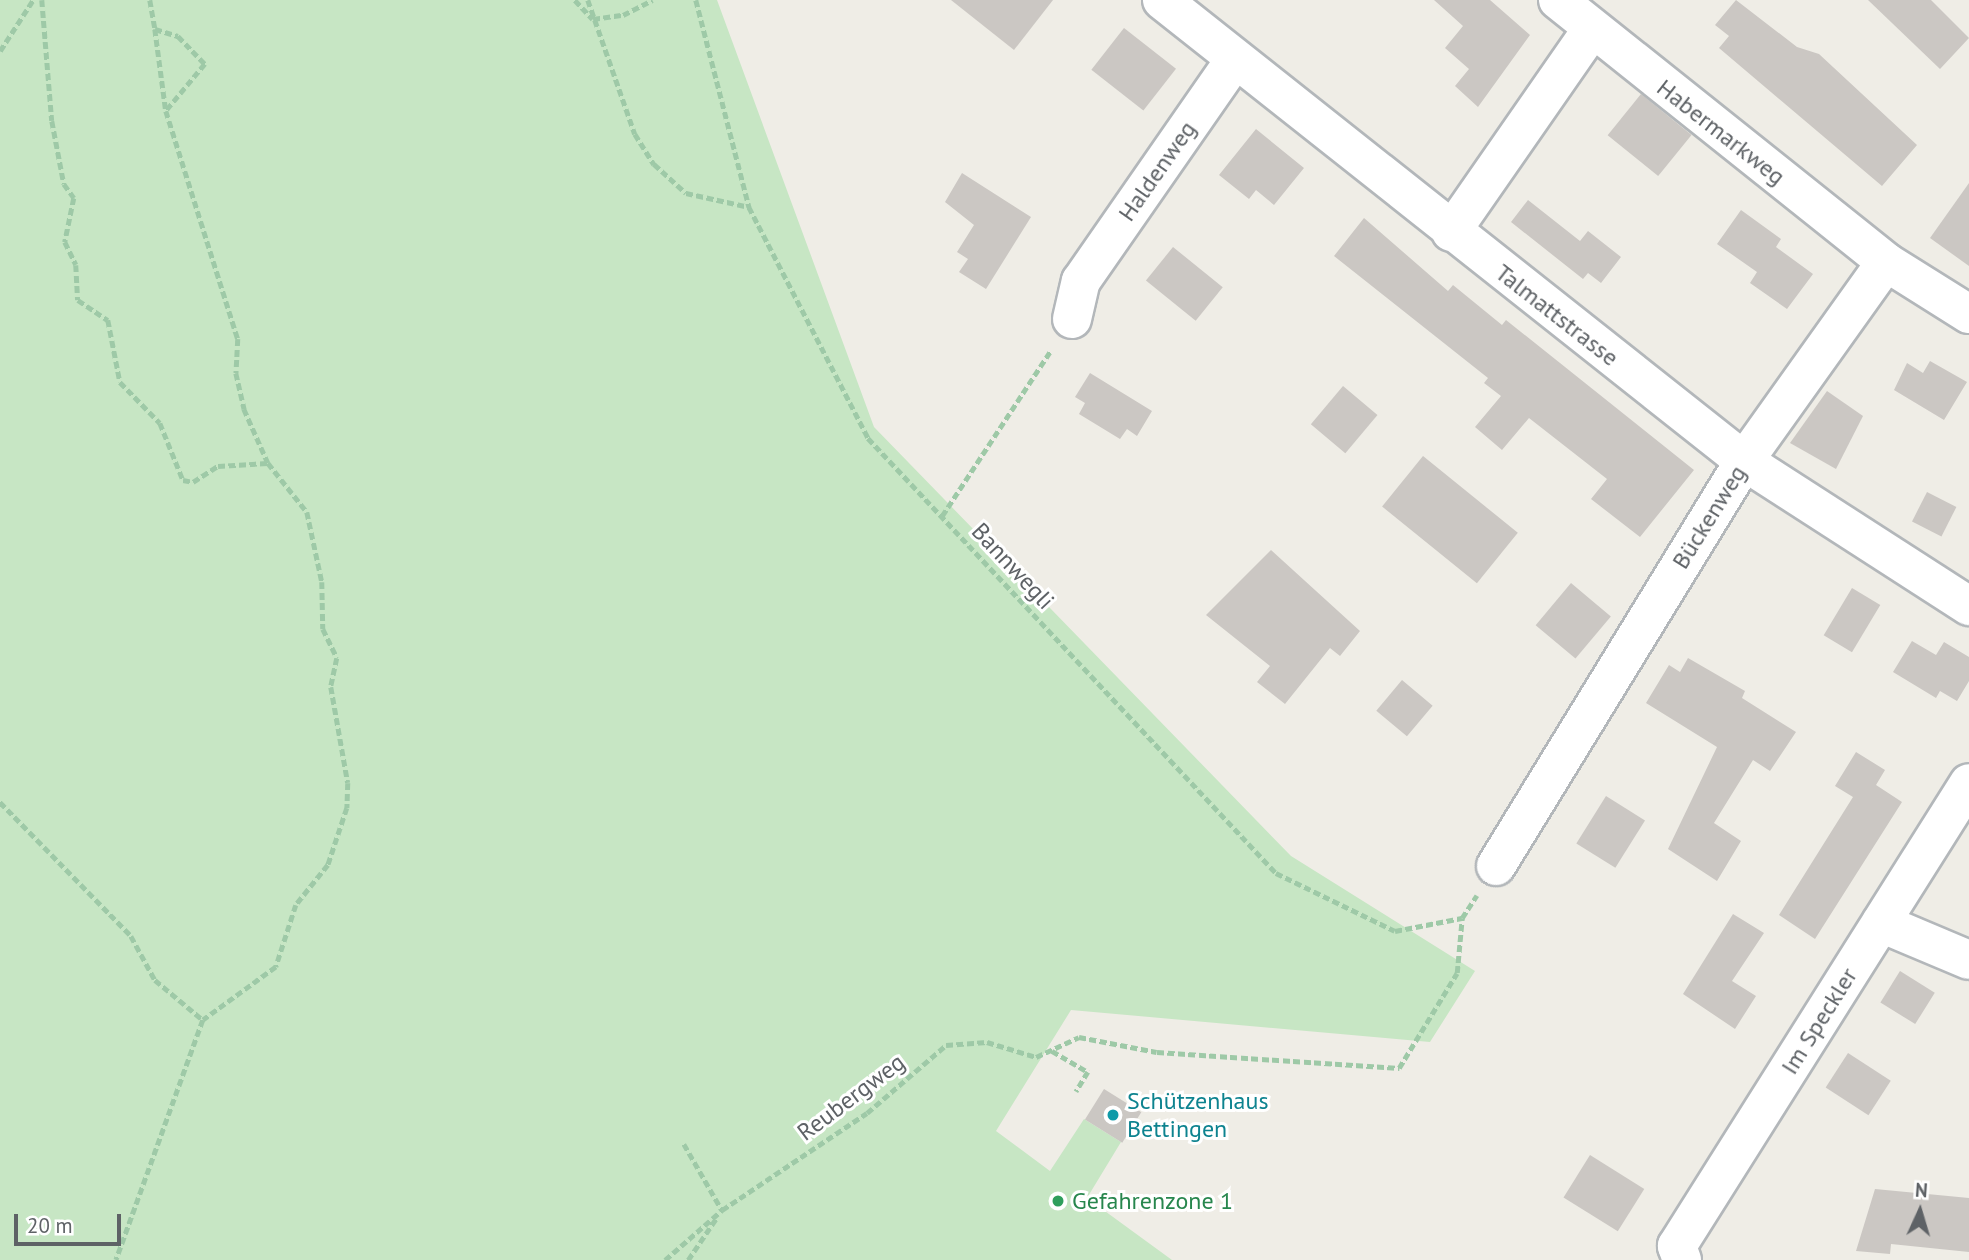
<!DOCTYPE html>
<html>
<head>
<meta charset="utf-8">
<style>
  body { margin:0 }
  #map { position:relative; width:1969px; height:1260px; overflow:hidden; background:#efede6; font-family:"PT Sans",sans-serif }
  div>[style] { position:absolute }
  .green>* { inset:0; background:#c7e6c4 }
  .building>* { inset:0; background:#cbc7c3; transform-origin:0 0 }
  .path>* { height:4.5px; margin-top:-2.25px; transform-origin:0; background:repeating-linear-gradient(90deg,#9ec9a7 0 7px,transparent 0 10.5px) }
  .roads { filter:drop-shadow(2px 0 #b3b7ba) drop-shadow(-2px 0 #b3b7ba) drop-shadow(0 2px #b3b7ba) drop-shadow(0 -2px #b3b7ba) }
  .street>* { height:38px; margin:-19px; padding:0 19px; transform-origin:19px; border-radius:19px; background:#fff }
  .dots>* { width:19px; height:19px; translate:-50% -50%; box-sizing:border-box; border:4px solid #fff; border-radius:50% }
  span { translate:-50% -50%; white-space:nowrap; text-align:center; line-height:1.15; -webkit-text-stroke:6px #fff; paint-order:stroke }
  .street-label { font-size:24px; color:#5e6266 }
  .culture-label { font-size:24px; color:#0d838f }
  .left { translate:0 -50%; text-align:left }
  .leisure-label { font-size:24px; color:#27864d }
  .north { position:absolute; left:1885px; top:1176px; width:70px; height:70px; -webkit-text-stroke:5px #fff; paint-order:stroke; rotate:4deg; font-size:19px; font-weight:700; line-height:28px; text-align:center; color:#5e6266 }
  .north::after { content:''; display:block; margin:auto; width:24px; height:32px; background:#5e6266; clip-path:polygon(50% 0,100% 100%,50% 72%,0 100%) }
  .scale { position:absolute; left:14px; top:1214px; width:107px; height:32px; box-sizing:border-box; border:4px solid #5e6266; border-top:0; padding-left:9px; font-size:21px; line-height:24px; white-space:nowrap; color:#5e6266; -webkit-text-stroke:5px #fff; paint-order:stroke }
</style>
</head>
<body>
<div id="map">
  <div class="green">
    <i style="clip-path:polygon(0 0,717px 0,874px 427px,1291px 856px,1475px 971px,1430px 1042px,1071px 1010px,996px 1131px,1050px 1171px,1084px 1119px,1121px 1142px,1087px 1198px,1172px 1260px,0 1260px)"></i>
  </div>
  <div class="building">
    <i style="clip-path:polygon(951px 0,1053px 0,1014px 50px)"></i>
    <i style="clip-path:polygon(1434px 0,1490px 0,1530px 35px,1478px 107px,1455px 86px,1469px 69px,1445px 48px,1463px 26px)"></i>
    <i style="clip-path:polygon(1736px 0,1797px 47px,1819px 54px,1917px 145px,1882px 186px,1719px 48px,1729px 36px,1715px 25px)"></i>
    <i style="clip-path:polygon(1868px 0,1931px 0,1969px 38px,1940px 69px)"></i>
    <i style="left:1124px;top:28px;width:66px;height:53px;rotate:38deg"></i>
    <i style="left:1641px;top:94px;width:65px;height:53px;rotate:39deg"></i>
    <i style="clip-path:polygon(1256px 129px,1304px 168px,1274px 205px,1256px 190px,1249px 199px,1219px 175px)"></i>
    <i style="clip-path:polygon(962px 173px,1031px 217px,986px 289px,959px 272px,968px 259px,957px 252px,974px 225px,945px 202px)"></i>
    <i style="clip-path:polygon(1969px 183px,1969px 266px,1930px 238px)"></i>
    <i style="clip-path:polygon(1528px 200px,1580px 241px,1588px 231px,1621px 257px,1601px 283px,1588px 273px,1583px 279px,1511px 222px)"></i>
    <i style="clip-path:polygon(1741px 210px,1781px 239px,1776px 247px,1813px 274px,1787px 309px,1750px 283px,1757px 272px,1717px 244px)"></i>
    <i style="clip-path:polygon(1364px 218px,1448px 291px,1453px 285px,1502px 325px,1506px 320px,1694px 470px,1640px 537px,1591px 499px,1607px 479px,1529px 418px,1502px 450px,1475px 427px,1501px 396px,1484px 383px,1488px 378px,1334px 256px)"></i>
    <i style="left:1173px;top:247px;width:64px;height:43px;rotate:39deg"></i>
    <i style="clip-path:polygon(1930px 361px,1967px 382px,1944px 420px,1894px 390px,1907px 363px,1923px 373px)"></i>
    <i style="clip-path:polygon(1090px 373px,1152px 411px,1137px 436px,1127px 429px,1120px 439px,1079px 414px,1085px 403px,1075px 397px)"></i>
    <i style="left:1343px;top:386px;width:45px;height:50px;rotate:40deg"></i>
    <i style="clip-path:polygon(1827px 391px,1863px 416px,1836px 469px,1790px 443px)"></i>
    <i style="left:1423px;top:456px;width:122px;height:65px;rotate:39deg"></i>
    <i style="left:1927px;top:492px;width:33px;height:33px;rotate:27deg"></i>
    <i style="clip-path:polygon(1271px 550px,1360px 631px,1340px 656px,1330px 648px,1285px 704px,1257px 682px,1270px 666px,1206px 615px)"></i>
    <i style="left:1571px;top:583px;width:52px;height:55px;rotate:40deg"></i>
    <i style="left:1852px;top:588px;width:33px;height:55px;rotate:31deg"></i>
    <i style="clip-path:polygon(1912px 641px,1936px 655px,1944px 642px,1969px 657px,1969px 681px,1957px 701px,1940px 691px,1936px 698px,1893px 672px)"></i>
    <i style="clip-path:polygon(1688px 658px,1745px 691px,1742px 698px,1796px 732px,1770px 771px,1753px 760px,1714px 823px,1741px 841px,1717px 881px,1668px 849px,1717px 747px,1646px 703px,1669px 665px,1680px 672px)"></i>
    <i style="left:1402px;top:680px;width:40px;height:40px;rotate:40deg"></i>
    <i style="clip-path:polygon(1856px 752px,1885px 770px,1876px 785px,1902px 802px,1815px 939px,1779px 915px,1853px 797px,1835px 786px)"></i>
    <i style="left:1606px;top:796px;width:46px;height:56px;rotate:32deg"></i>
    <i style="clip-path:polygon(1733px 914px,1764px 933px,1732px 981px,1756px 996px,1735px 1029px,1683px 994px)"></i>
    <i style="left:1900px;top:971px;width:41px;height:37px;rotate:32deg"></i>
    <i style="left:1848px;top:1053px;width:51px;height:41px;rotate:33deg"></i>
    <i style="left:1104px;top:1089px;width:44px;height:36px;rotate:32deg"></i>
    <i style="left:1590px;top:1155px;width:64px;height:50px;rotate:32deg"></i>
    <i style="clip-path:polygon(1875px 1189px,1969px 1198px,1969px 1252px,1891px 1244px,1890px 1254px,1856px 1251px)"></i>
  </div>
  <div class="path">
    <i style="left:42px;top:0;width:121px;rotate:85.3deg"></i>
    <i style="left:52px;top:121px;width:64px;rotate:79.2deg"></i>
    <i style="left:64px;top:184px;width:17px;rotate:54deg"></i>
    <i style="left:74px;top:198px;width:45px;rotate:101.6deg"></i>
    <i style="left:65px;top:242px;width:25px;rotate:64deg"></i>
    <i style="left:76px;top:265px;width:35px;rotate:87deg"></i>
    <i style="left:78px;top:300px;width:36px;rotate:34deg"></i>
    <i style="left:108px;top:320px;width:63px;rotate:79deg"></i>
    <i style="left:120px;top:382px;width:57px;rotate:45.7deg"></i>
    <i style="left:160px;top:423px;width:61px;rotate:68deg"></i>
    <i style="left:183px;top:480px;width:10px;rotate:11deg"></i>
    <i style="left:193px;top:482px;width:30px;rotate:-33deg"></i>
    <i style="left:218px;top:466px;width:50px;rotate:-3.4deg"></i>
    <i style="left:268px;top:463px;width:63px;rotate:51.5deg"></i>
    <i style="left:307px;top:512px;width:72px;rotate:77.9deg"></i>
    <i style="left:322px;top:582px;width:47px;rotate:88.8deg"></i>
    <i style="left:323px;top:629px;width:32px;rotate:64deg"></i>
    <i style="left:337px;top:658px;width:30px;rotate:102deg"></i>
    <i style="left:331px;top:687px;width:97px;rotate:80deg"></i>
    <i style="left:348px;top:783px;width:25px;rotate:92deg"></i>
    <i style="left:347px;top:808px;width:60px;rotate:108.4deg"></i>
    <i style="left:328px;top:865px;width:51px;rotate:128.7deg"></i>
    <i style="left:296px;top:905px;width:65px;rotate:107.9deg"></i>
    <i style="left:276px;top:967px;width:90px;rotate:144deg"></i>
    <i style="left:203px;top:1020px;width:255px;rotate:109.9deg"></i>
    <i style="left:150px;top:0;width:29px;rotate:80deg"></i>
    <i style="left:155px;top:29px;width:24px;rotate:17deg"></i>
    <i style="left:178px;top:36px;width:39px;rotate:46deg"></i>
    <i style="left:205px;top:64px;width:61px;rotate:129.7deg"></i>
    <i style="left:166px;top:111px;width:239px;rotate:72.5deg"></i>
    <i style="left:238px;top:339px;width:34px;rotate:93deg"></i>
    <i style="left:236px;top:373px;width:37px;rotate:77deg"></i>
    <i style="left:244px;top:409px;width:59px;rotate:66deg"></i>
    <i style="left:575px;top:0;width:26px;rotate:47deg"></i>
    <i style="left:593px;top:19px;width:30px;rotate:-8deg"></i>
    <i style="left:623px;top:15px;width:33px;rotate:-27deg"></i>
    <i style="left:588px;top:0;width:142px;rotate:70.7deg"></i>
    <i style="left:635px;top:134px;width:36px;rotate:58deg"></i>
    <i style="left:654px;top:164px;width:43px;rotate:42.2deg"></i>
    <i style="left:686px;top:193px;width:65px;rotate:12.5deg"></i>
    <i style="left:696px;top:0;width:214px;rotate:75.6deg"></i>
    <i style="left:749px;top:207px;width:260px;rotate:62.7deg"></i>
    <i style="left:868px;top:438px;width:596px;rotate:46.83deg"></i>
    <i style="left:1276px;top:873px;width:132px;rotate:26deg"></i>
    <i style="left:1395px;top:931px;width:68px;rotate:-11deg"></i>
    <i style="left:1462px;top:918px;width:27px;rotate:-57deg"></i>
    <i style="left:155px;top:29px;width:83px;rotate:82.4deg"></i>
    <i style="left:0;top:51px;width:61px;rotate:-57.1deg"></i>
    <i style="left:942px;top:516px;width:199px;rotate:-56.7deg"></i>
    <i style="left:0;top:802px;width:187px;rotate:45.6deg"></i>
    <i style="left:131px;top:936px;width:50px;rotate:61.4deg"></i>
    <i style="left:155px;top:980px;width:62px;rotate:39.8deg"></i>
    <i style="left:1052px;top:1051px;width:42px;rotate:30.3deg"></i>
    <i style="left:1088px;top:1072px;width:23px;rotate:121deg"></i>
    <i style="left:684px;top:1144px;width:76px;rotate:60.1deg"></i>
    <i style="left:665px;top:1260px;width:76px;rotate:-41.3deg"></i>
    <i style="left:722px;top:1210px;width:174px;rotate:-33.8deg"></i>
    <i style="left:867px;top:1113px;width:104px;rotate:-40.7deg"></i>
    <i style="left:946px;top:1045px;width:41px;rotate:-4.2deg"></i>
    <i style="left:987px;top:1042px;width:51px;rotate:17deg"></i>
    <i style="left:1036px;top:1057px;width:47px;rotate:-24.9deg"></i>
    <i style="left:1079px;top:1037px;width:79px;rotate:10.9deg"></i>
    <i style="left:1157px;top:1052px;width:243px;rotate:3.8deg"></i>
    <i style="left:1399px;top:1068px;width:111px;rotate:-58.6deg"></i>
    <i style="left:1457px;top:973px;width:55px;rotate:-84.8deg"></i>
    <i style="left:688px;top:1260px;width:52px;rotate:-56deg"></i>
  </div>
  <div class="roads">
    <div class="street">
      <i style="left:1162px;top:0;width:742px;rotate:38.38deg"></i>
      <i style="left:1744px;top:461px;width:268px;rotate:32.8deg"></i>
      <i style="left:1558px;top:0;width:420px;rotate:38.6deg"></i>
      <i style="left:1451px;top:232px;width:247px;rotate:-55.2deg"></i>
      <i style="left:1072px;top:319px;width:39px;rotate:-77deg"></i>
      <i style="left:1081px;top:281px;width:268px;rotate:-55.2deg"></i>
      <i style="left:1496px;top:866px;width:475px;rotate:-58.5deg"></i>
      <i style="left:1744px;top:461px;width:244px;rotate:-54.5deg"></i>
      <i style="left:1886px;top:262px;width:98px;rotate:32.1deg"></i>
      <i style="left:1881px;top:923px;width:95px;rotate:22.8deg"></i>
      <i style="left:1682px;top:1260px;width:15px;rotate:-110deg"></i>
      <i style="left:1677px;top:1246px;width:547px;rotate:-57.76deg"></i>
    </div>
  </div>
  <div class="dots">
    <i style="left:1113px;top:1115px;background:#0f9aa8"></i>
    <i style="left:1058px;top:1201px;background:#2e9e5b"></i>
  </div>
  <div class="street-label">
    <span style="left:1721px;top:132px;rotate:38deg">Habermarkweg</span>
    <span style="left:1157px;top:171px;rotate:-55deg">Haldenweg</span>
    <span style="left:1557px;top:315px;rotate:38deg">Talmattstrasse</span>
    <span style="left:1709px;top:517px;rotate:-58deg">Bückenweg</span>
    <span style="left:1013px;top:566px;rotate:47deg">Bannwegli</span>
    <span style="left:1819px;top:1021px;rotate:-58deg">Im Speckler</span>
    <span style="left:851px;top:1097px;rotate:-37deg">Reubergweg</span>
  </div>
  <div class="culture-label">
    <span class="left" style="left:1127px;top:1115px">Schützenhaus<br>Bettingen</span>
  </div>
  <div class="leisure-label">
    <span class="left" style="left:1072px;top:1201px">Gefahrenzone 1</span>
  </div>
  <div class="north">N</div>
  <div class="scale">20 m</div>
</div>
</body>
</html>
